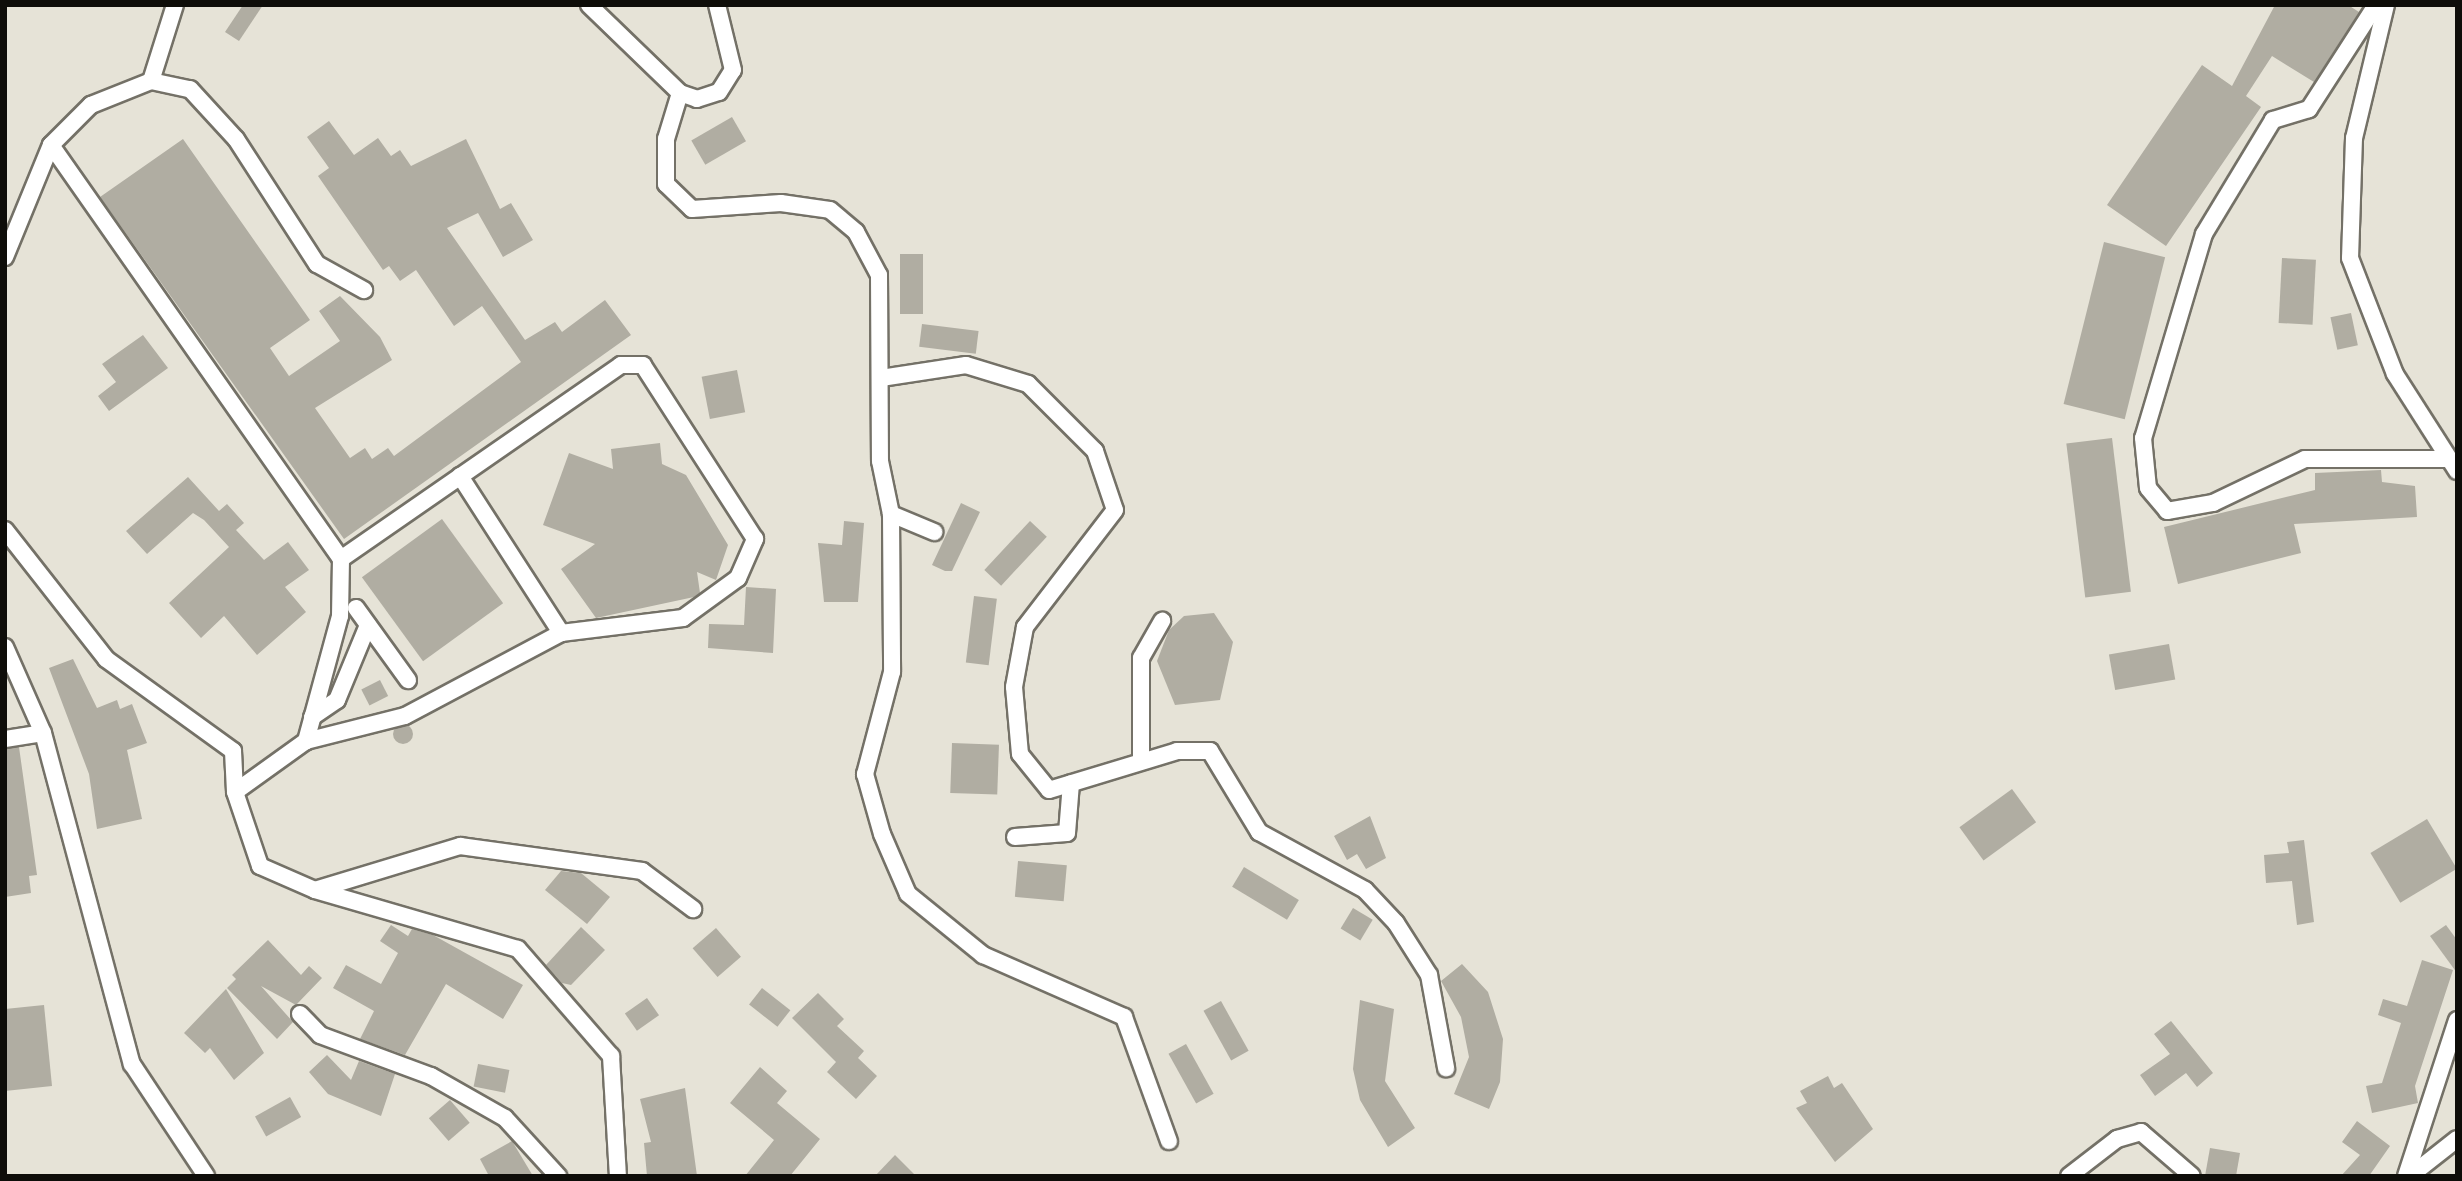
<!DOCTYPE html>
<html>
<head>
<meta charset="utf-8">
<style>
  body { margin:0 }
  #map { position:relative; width:2462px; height:1181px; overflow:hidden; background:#e6e3d7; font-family:"IBM Plex Serif",serif }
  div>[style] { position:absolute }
  .building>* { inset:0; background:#b0ada2; transform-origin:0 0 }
  .round { border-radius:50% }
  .roads { filter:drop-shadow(2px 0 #747167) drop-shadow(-2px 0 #747167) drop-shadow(0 2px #747167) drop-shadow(0 -2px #747167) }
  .street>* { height:16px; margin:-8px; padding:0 8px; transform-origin:8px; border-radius:8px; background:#fff }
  span { translate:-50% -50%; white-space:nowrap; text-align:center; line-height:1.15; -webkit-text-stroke:5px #e6e3d7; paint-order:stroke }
  .frame { position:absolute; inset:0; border:7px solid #0e0d09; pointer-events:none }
</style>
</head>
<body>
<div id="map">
  <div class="building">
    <i style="clip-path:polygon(243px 5px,263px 5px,239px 41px,225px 32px)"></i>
    <i style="clip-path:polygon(2275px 5px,2348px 5px,2359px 12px,2314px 82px,2272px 56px,2246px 96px,2261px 107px,2166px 246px,2107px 205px,2202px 65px,2232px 86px)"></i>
    <i style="left:732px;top:117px;width:28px;height:47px;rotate:60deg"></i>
    <i style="clip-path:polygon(329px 121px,354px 155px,378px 138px,391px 156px,400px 150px,411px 166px,466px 139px,500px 209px,511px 203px,533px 240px,503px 257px,478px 213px,447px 228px,525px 340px,555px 322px,562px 332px,605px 300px,631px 335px,344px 539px,100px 197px,183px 139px,310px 320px,270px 348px,289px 376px,340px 341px,319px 311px,340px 296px,380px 337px,392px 360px,315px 408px,350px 458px,365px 448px,372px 459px,388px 448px,394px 456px,521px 362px,482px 306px,454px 326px,416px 270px,400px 281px,389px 266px,383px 270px,318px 176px,329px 168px,307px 137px)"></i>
    <i style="left:2104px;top:242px;width:63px;height:167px;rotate:14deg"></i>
    <i style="left:900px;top:254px;width:23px;height:60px"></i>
    <i style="left:2282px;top:258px;width:34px;height:65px;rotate:3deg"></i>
    <i style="left:2351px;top:313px;width:33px;height:21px;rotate:78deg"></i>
    <i style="left:922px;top:324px;width:57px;height:23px;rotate:7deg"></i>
    <i style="clip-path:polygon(143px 335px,168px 368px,109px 411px,98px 396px,116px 382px,102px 364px)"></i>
    <i style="left:737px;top:370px;width:43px;height:36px;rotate:79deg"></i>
    <i style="left:2112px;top:438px;width:155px;height:46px;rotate:83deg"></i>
    <i style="clip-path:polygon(660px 443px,662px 464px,686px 475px,728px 545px,716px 580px,697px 572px,700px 593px,694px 597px,596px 618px,561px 569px,595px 544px,543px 525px,569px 453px,613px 469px,611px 449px)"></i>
    <i style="clip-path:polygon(2381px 470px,2382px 482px,2415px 486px,2417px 517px,2294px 524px,2301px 553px,2178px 584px,2164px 527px,2315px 490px,2315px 473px)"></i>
    <i style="clip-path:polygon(188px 477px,219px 511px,227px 504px,244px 523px,236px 530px,264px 560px,288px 542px,309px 570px,285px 587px,306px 612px,257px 655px,224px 616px,201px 638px,169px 603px,229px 547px,204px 520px,193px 513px,147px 554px,126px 531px)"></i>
    <i style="clip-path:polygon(961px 503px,980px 512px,952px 571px,945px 571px,932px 565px)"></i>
    <i style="left:442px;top:519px;width:104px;height:99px;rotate:54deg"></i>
    <i style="clip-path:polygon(844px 521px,864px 523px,858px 602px,824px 602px,818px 543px,842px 545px)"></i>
    <i style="left:1030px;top:521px;width:23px;height:67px;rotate:43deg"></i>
    <i style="clip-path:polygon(746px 587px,776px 589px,773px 653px,708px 648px,709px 624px,744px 625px)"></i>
    <i style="left:974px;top:596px;width:23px;height:67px;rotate:7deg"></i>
    <i style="clip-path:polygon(1214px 613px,1233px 642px,1220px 700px,1175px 705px,1157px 661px,1169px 630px,1184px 616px)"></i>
    <i style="left:2169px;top:644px;width:36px;height:61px;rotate:80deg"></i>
    <i style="clip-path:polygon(73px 659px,97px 708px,117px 700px,120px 709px,132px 704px,147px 743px,127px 750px,142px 819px,97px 829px,89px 774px,49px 668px)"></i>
    <i style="left:380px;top:680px;width:18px;height:21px;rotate:63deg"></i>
    <i class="round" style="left:393px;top:724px;width:20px;height:20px"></i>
    <i style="left:952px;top:743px;width:47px;height:50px;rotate:2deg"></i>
    <i style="clip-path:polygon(19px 747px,37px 875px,29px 876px,31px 893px,5px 897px,5px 749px)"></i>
    <i style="left:2012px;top:789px;width:41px;height:65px;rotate:54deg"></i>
    <i style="clip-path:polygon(1370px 816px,1386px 858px,1366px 869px,1357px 854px,1347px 860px,1334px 836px)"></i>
    <i style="left:2427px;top:819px;width:58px;height:66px;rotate:59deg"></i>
    <i style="clip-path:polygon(2304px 840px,2314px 922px,2297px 925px,2292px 881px,2266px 883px,2264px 855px,2289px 853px,2287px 842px)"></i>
    <i style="left:1018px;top:861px;width:49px;height:36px;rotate:5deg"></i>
    <i style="left:1244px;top:867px;width:64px;height:23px;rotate:31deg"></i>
    <i style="clip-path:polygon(561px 871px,581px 873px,610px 897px,587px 924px,545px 890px)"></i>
    <i style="left:1353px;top:908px;width:23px;height:24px;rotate:31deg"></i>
    <i style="clip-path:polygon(391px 925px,408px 936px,412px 929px,433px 935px,523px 985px,503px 1019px,446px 984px,405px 1055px,360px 1039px,374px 1011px,333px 988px,346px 965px,381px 984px,398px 953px,380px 941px)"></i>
    <i style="clip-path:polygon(2446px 925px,2457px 940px,2457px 973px,2430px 936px)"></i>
    <i style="clip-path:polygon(581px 927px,605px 950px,571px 985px,562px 983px,546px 965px)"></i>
    <i style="left:716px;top:928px;width:38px;height:31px;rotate:49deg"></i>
    <i style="clip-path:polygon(268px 940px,301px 975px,309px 966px,322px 978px,296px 1005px,261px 986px,293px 1022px,277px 1039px,227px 988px,236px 979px,232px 975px)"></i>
    <i style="clip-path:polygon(2422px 960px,2453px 970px,2415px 1086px,2418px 1103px,2372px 1113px,2366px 1086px,2382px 1083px,2401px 1023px,2378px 1015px,2383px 999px,2407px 1006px)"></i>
    <i style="clip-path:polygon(1462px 964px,1488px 992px,1503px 1039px,1500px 1082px,1489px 1109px,1454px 1094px,1469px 1057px,1461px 1017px,1441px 981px)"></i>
    <i style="left:762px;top:988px;width:36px;height:21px;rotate:38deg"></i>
    <i style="clip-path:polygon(226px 989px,264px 1053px,234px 1080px,210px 1048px,205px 1053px,184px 1033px)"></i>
    <i style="clip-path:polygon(818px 993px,844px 1019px,837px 1026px,864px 1051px,858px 1058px,877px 1076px,856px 1099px,827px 1072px,836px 1062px,792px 1018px)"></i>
    <i style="left:647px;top:998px;width:21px;height:27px;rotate:55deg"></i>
    <i style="clip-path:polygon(1360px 1000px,1394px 1009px,1385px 1081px,1415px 1128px,1388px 1147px,1360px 1100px,1353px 1069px)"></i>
    <i style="left:1221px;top:1001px;width:57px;height:20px;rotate:61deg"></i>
    <i style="clip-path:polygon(44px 1005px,52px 1086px,5px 1091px,5px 1009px)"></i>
    <i style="clip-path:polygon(2171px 1021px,2213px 1073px,2197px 1087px,2186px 1073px,2155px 1096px,2140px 1075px,2170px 1054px,2154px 1034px)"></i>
    <i style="left:1186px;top:1044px;width:57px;height:20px;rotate:61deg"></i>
    <i style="clip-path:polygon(327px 1055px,351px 1080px,359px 1061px,395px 1074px,381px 1116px,328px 1094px,309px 1072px)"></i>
    <i style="left:478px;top:1064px;width:32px;height:23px;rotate:11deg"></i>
    <i style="clip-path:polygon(760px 1067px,787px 1091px,777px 1103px,820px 1139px,790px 1176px,745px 1176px,774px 1140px,730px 1103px)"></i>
    <i style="clip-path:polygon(1828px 1076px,1834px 1088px,1842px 1083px,1873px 1129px,1835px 1162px,1796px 1108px,1807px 1103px,1800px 1091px)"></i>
    <i style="clip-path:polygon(685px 1088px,697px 1176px,647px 1176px,644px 1143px,651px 1142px,640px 1099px)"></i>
    <i style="left:290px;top:1097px;width:23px;height:40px;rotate:61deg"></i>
    <i style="left:450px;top:1100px;width:30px;height:28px;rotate:49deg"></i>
    <i style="clip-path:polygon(2357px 1121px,2390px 1146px,2369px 1176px,2341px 1176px,2360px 1155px,2342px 1142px)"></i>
    <i style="clip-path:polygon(512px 1141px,533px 1176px,489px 1176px,480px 1159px)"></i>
    <i style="clip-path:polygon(2210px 1148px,2240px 1153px,2236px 1176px,2205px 1176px)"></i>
    <i style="clip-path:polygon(895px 1155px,916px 1176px,875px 1176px)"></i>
  </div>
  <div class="roads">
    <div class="street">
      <i style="left:589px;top:5px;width:127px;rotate:44deg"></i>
      <i style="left:680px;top:93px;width:48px;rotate:106.9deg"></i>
      <i style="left:666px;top:139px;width:45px;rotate:90deg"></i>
      <i style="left:666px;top:184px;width:36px;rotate:44deg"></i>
      <i style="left:692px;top:209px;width:89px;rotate:-3.9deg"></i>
      <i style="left:781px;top:203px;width:49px;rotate:8.1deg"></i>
      <i style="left:830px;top:210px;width:34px;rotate:40deg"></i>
      <i style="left:856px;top:232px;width:49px;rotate:61.9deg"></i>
      <i style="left:879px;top:275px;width:186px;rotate:89.7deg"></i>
      <i style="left:880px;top:461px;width:54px;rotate:78.3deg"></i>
      <i style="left:891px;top:514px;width:158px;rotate:89.6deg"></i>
      <i style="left:892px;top:672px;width:106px;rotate:104.8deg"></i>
      <i style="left:865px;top:774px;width:62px;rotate:74.2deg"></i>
      <i style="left:882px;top:834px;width:65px;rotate:66.6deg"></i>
      <i style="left:908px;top:894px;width:97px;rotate:39.1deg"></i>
      <i style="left:983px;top:955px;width:154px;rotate:23.7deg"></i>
      <i style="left:1124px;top:1017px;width:132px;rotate:70.1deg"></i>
      <i style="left:2376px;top:5px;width:124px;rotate:122.8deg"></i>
      <i style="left:2309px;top:109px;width:38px;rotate:163deg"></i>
      <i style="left:2273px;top:120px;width:133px;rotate:121.2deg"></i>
      <i style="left:2204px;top:234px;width:213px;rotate:106.6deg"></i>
      <i style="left:2143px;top:438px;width:50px;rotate:84.3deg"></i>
      <i style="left:2148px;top:488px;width:30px;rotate:50deg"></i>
      <i style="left:2167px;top:511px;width:47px;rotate:-9.9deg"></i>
      <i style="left:2213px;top:503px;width:102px;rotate:-25.6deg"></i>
      <i style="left:2305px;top:459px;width:141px"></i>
      <i style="left:2386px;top:5px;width:137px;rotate:103.5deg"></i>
      <i style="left:2354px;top:138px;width:120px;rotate:91.9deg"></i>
      <i style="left:2350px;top:258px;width:124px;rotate:68.8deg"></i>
      <i style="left:2395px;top:374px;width:115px;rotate:57.4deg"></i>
      <i style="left:151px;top:81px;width:40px;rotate:12deg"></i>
      <i style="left:190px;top:89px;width:68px;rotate:47.4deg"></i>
      <i style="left:236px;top:139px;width:149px;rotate:57.1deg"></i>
      <i style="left:317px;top:264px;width:54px;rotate:29deg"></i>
      <i style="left:680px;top:93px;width:18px;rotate:19deg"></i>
      <i style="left:697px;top:99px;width:23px;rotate:-18deg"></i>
      <i style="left:719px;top:92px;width:26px;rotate:-58deg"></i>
      <i style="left:733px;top:70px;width:67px;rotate:-103.8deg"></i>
      <i style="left:51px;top:145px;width:505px;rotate:54.99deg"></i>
      <i style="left:341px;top:559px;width:57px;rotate:91deg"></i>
      <i style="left:340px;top:616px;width:130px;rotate:105.2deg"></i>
      <i style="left:306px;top:741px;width:87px;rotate:144.3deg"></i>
      <i style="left:5px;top:257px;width:121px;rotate:-67.7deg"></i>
      <i style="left:51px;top:145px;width:57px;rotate:-45deg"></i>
      <i style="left:91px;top:105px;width:65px;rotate:-21.8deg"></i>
      <i style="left:151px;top:81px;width:80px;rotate:-72.5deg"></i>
      <i style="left:881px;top:378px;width:86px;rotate:-8.7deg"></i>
      <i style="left:966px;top:365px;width:65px;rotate:17deg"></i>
      <i style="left:1028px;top:384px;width:95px;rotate:45deg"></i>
      <i style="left:1095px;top:451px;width:62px;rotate:71.3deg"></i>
      <i style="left:1115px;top:510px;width:148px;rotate:127.6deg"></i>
      <i style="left:1025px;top:627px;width:61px;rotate:100.4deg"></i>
      <i style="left:1014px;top:687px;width:67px;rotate:84.9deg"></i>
      <i style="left:1020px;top:754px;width:46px;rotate:51.1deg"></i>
      <i style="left:1049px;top:790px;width:134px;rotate:-16.9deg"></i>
      <i style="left:1177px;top:751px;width:33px"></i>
      <i style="left:1210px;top:751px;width:95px;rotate:58.8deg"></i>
      <i style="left:1259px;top:832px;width:121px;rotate:28.7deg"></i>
      <i style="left:1365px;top:890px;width:45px;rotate:46.8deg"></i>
      <i style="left:1396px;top:923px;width:62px;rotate:57.6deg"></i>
      <i style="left:1429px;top:975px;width:95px;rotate:79.6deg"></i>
      <i style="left:460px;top:476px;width:187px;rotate:57.2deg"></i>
      <i style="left:891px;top:514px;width:47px;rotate:22.7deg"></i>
      <i style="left:5px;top:530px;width:164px;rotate:51.9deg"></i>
      <i style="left:106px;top:659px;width:157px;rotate:35.9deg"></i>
      <i style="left:233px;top:751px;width:41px;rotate:87.2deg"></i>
      <i style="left:235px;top:792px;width:78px;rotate:71.3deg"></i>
      <i style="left:260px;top:866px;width:60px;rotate:23.6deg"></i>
      <i style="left:315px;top:890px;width:211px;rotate:16.2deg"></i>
      <i style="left:518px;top:949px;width:142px;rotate:49deg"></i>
      <i style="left:611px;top:1056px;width:120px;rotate:86.7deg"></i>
      <i style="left:356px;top:608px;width:89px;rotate:54.2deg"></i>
      <i style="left:5px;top:647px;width:94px;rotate:66.2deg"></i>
      <i style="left:43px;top:733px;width:343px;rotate:75deg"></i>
      <i style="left:132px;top:1064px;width:134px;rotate:56.5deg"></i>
      <i style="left:312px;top:717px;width:30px;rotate:-34deg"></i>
      <i style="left:337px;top:700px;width:81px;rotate:-67.5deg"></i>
      <i style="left:5px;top:739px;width:38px;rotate:-9deg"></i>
      <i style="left:306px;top:741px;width:102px;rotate:-14.2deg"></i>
      <i style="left:405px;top:716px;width:177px;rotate:-28deg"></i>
      <i style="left:561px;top:633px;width:123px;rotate:-7deg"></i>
      <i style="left:683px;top:618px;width:68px;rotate:-36deg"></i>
      <i style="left:738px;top:578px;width:43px;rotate:-66.4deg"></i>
      <i style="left:755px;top:539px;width:207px;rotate:-122.8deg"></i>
      <i style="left:643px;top:365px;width:22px;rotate:180deg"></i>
      <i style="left:621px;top:365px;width:341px;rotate:145.3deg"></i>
      <i style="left:1141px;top:761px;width:103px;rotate:-90deg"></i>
      <i style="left:1141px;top:658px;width:43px;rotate:-60.4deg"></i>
      <i style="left:1015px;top:837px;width:52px;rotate:-4.4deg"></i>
      <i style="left:1067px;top:833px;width:50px;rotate:-85.4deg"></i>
      <i style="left:315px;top:890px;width:152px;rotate:-16.9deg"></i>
      <i style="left:460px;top:846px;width:184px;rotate:7.8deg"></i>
      <i style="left:642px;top:871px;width:64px;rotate:36.7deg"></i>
      <i style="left:300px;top:1014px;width:29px;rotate:46deg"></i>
      <i style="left:320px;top:1035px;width:118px;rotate:20.3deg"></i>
      <i style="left:431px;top:1076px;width:85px;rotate:29.6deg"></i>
      <i style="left:505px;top:1118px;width:79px;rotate:47.6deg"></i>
      <i style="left:2069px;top:1176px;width:61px;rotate:-37.6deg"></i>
      <i style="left:2117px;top:1139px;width:25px;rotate:-16deg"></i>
      <i style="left:2141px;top:1132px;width:67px;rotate:40.8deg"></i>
      <i style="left:2406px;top:1176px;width:164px;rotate:-71.9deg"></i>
      <i style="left:2410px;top:1176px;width:60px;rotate:-38.2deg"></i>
    </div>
  </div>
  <div class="frame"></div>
</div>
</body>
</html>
